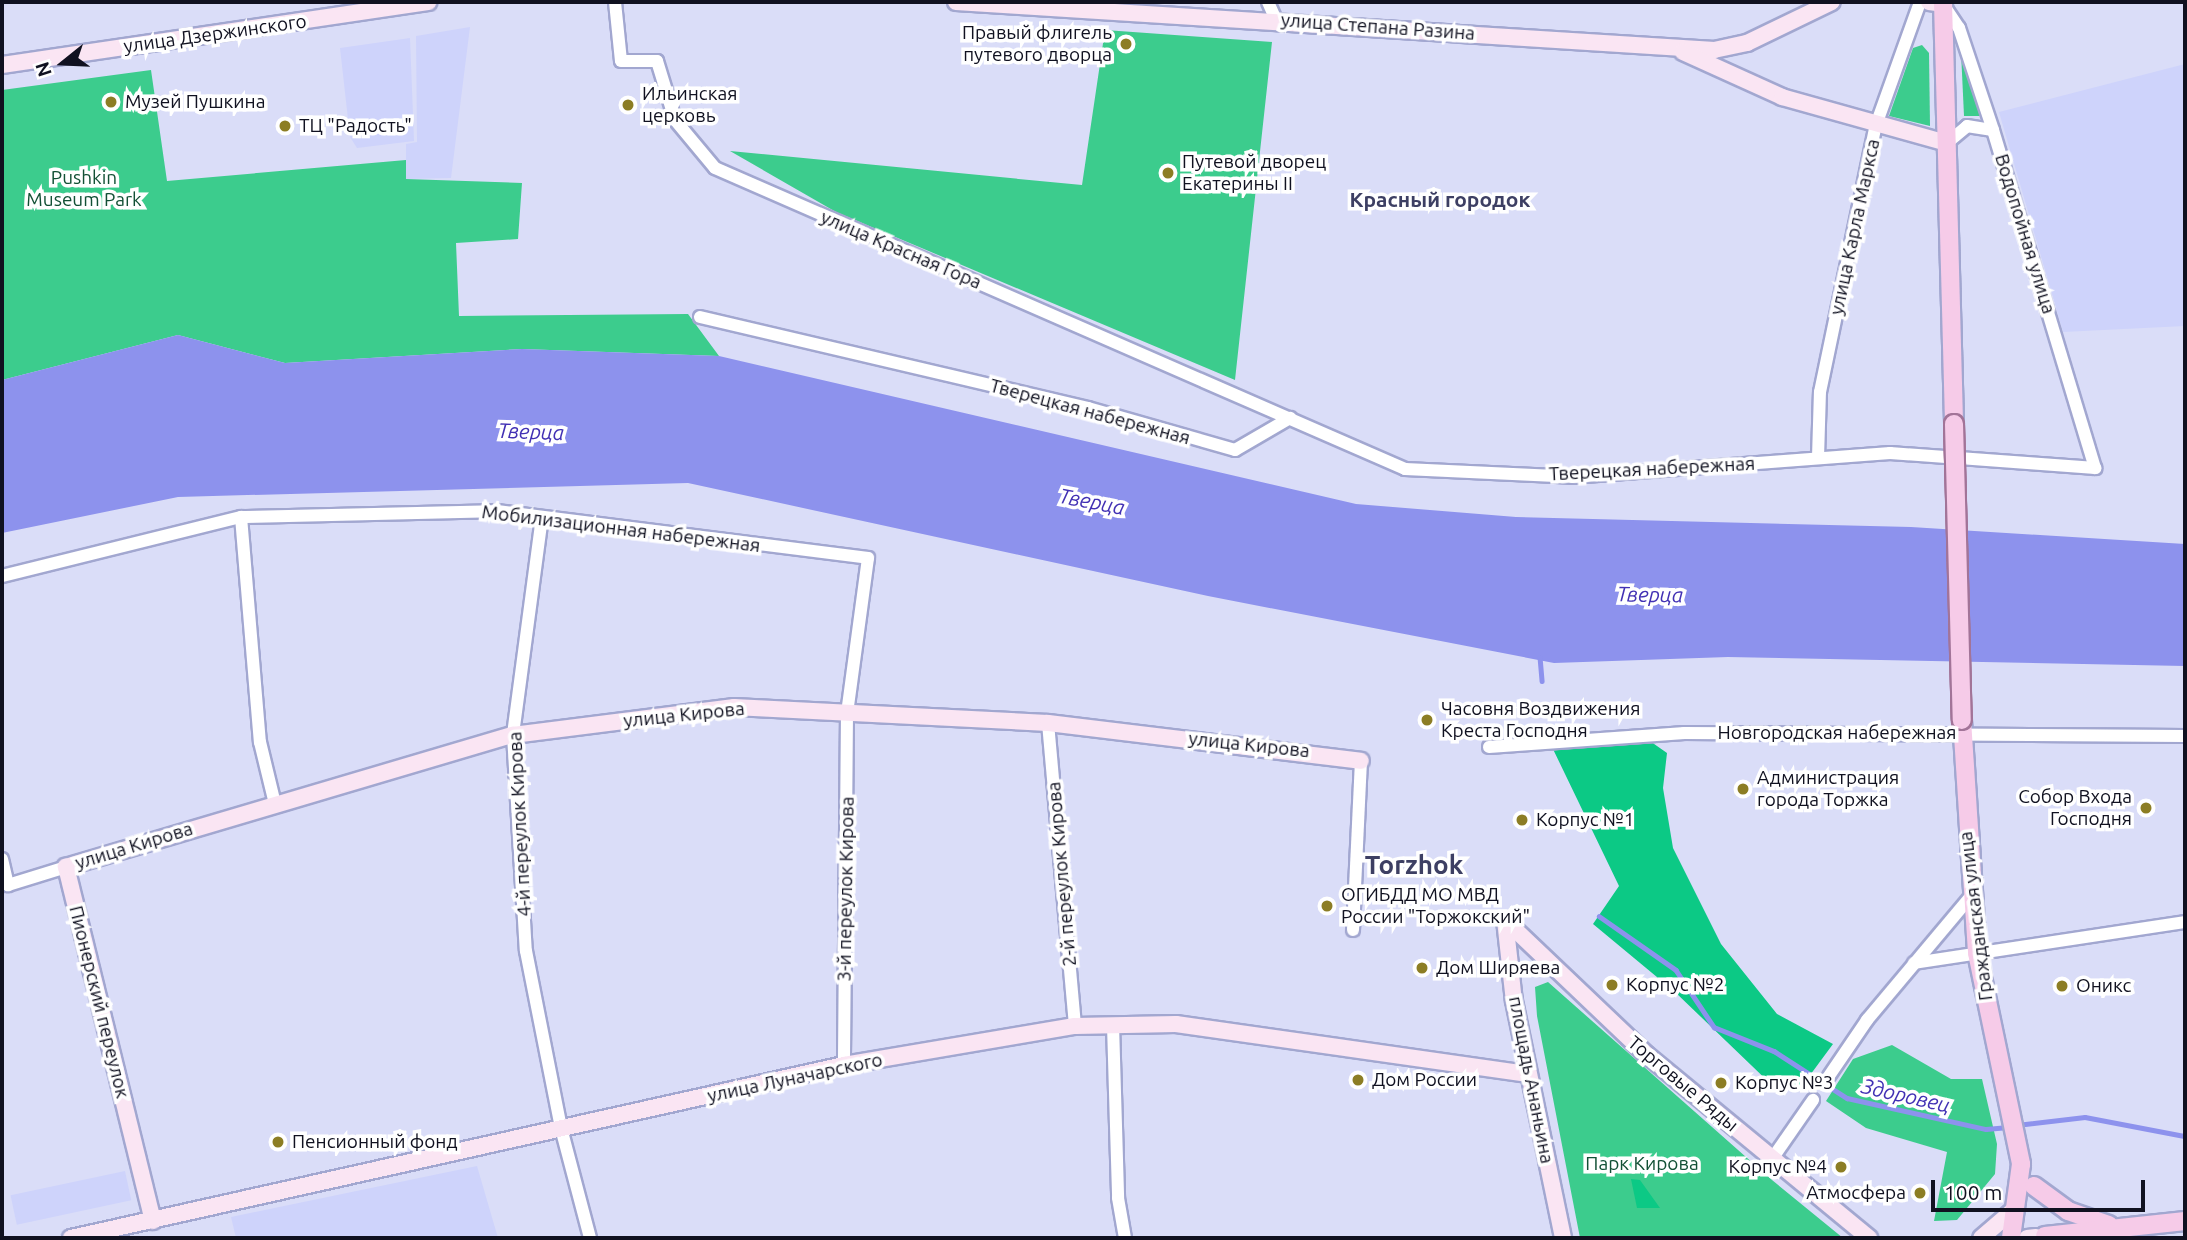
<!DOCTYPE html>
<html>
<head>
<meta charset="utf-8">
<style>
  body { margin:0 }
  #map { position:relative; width:2187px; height:1240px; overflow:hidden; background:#daddf8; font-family:Ubuntu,sans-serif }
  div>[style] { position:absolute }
  .built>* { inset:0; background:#ced3fb; transform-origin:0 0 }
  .green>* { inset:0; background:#3ccc8d }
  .forest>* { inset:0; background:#0cc985 }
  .water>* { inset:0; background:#8d92ed }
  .stream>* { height:4.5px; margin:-2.25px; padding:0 2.25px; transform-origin:2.25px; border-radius:2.25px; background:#8d92ed }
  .roads { filter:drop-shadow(2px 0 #a2a7d0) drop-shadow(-2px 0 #a2a7d0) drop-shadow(0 2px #a2a7d0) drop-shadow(0 -2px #a2a7d0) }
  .street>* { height:12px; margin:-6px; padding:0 6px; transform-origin:6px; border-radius:6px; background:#fff }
  .secondary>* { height:16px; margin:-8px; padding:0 8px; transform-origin:8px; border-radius:8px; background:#fae5f3 }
  .primary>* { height:18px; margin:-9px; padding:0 9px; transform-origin:9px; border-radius:9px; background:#f6cbe8 }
  .bridges { filter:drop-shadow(2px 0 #a27498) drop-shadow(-2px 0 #a27498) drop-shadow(0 2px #a27498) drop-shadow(0 -2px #a27498) }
  .primary-bridge>* { height:18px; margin:-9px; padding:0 9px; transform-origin:9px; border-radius:9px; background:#f6cbe8 }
  .dots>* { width:19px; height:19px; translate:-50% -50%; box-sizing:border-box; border:4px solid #fff; border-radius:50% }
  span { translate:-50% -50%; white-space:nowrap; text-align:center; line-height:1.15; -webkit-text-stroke:7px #fff; paint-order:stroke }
  .street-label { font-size:19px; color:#101120 }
  .poi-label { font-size:19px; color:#101120 }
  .right { translate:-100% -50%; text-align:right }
  .left { translate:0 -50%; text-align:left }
  .park-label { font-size:19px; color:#125035 }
  .neighbourhood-label { font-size:21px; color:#3d3f63; font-weight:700 }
  .water-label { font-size:21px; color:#4231b4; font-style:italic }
  .district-label { font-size:26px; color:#3d3f63; font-weight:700 }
  .frame { position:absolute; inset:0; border:4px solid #101120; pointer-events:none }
  .north { position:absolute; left:28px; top:28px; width:70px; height:70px; -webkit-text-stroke:5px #fff; paint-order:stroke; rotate:252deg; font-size:19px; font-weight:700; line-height:28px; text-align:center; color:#101120 }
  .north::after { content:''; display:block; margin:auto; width:24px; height:32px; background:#101120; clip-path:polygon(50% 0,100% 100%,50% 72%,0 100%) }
  .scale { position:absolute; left:1931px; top:1180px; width:214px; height:32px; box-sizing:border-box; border:4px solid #101120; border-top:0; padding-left:9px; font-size:21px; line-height:24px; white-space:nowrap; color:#101120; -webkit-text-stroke:5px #fff; paint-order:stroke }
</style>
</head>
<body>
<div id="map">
  <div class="built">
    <i style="clip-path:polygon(470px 27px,451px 178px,406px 179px,406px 144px,417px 142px,416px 36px)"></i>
    <i style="clip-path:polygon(410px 38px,414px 141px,357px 148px,350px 137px,340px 48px)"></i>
    <i style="clip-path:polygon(2185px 64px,2185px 326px,2063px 332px,1999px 112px)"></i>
    <i style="clip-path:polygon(477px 1166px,498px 1238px,236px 1238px,231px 1217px)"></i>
    <i style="left:125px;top:1171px;width:30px;height:117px;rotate:78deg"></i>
  </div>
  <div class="green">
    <i style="clip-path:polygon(1105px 30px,1272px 42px,1235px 380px,836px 212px,730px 151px,1082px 185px)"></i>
    <i style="clip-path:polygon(1922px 45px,1929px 53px,1930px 126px,1889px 116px,1913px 48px)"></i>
    <i style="clip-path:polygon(1961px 52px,1980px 116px,1964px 116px)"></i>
    <i style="clip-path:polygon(151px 70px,167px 181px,406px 160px,406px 179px,522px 183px,518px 239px,456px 243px,459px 316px,688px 314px,719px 356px,522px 349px,285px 363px,178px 335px,2px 380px,2px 90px)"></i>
    <i style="clip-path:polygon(1548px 982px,1772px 1180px,1843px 1238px,1580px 1238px,1537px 1016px,1535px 987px)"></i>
    <i style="clip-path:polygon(1892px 1045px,1951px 1079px,1982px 1079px,1997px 1144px,1995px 1174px,1957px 1220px,1934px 1221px,1947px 1152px,1866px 1128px,1826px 1101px,1853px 1059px)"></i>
  </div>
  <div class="forest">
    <i style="clip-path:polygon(1647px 739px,1667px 753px,1663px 788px,1673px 848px,1721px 944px,1777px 1014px,1833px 1044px,1802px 1086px,1777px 1090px,1675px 992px,1593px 924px,1619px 886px,1552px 747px)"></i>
    <i style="clip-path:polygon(1631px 1179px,1640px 1180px,1660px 1208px,1637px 1208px)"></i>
  </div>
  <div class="water">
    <i style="clip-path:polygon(178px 335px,285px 363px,522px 349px,719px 356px,1356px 504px,1516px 517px,1911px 527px,2185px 544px,2185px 666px,1728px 657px,1554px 663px,1208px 596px,688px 483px,178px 497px,2px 533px,2px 380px)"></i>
  </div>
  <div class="stream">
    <i style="left:1540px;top:657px;width:24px;rotate:85deg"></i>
    <i style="left:1599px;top:916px;width:94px;rotate:35deg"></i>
    <i style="left:1676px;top:970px;width:69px;rotate:56.3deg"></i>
    <i style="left:1714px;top:1027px;width:65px;rotate:21.8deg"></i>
    <i style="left:1774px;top:1051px;width:87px;rotate:32.8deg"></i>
    <i style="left:1847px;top:1098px;width:142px;rotate:12.6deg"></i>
    <i style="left:1986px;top:1129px;width:22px;rotate:-5deg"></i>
    <i style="left:2017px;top:1125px;width:68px;rotate:-6.7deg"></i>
    <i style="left:2085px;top:1117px;width:102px;rotate:10.8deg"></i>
  </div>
  <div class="roads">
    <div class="street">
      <i style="left:615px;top:2px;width:59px;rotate:84.2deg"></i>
      <i style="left:621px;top:61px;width:36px"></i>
      <i style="left:657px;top:61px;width:62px;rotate:73deg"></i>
      <i style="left:675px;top:120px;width:62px;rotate:50.2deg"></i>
      <i style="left:715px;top:168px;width:753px;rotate:23.57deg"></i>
      <i style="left:1405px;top:469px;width:167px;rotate:2.7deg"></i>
      <i style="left:1572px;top:477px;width:319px;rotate:-4.3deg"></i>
      <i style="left:1890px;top:453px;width:206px;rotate:4.2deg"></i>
      <i style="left:2095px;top:468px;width:353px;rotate:-106.8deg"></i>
      <i style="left:1993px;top:130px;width:108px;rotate:-108.4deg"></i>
      <i style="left:1959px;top:28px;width:29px;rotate:-124deg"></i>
      <i style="left:1268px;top:2px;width:20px;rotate:66deg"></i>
      <i style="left:1947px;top:143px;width:26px;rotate:-40deg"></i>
      <i style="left:1967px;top:126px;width:26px;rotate:9deg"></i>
      <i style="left:700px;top:317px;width:399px;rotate:13.2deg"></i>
      <i style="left:1088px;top:408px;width:153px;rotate:15.9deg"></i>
      <i style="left:1235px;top:450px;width:64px;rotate:-30.2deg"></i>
      <i style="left:1818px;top:458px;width:66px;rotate:-88.3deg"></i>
      <i style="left:1820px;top:392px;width:273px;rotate:-78.2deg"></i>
      <i style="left:1876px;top:125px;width:131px;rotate:-70.3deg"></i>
      <i style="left:241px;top:517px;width:226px;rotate:85.2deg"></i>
      <i style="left:260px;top:742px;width:64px;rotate:76.4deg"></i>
      <i style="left:542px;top:517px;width:220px;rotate:97.6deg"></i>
      <i style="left:513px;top:735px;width:216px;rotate:86.6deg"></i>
      <i style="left:526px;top:951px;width:180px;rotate:78.8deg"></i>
      <i style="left:561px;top:1128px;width:114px;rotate:75.2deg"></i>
      <i style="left:2px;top:576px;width:246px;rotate:-13.9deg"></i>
      <i style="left:241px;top:517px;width:256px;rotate:-1.3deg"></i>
      <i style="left:497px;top:511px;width:374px;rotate:7.2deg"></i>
      <i style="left:868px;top:558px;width:156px;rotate:97.7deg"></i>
      <i style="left:847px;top:713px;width:352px;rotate:90.5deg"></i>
      <i style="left:1048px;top:723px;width:304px;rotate:84.9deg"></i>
      <i style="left:1489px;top:747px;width:196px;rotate:-4.1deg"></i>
      <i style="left:1684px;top:733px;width:501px;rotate:0.34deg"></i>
      <i style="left:2px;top:859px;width:27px;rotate:77deg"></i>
      <i style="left:8px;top:885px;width:61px;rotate:-17.2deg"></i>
      <i style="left:1353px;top:930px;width:169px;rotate:-87.3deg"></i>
      <i style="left:1914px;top:963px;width:274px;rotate:-8.6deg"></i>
      <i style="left:1113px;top:1025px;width:173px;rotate:88.3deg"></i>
      <i style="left:1118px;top:1198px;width:41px;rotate:80.1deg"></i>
      <i style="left:1829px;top:1076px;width:68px;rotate:-55.8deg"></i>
      <i style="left:1867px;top:1020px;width:162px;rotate:-50deg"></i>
      <i style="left:1772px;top:1159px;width:72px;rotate:-55.2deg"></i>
    </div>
    <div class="secondary">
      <i style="left:956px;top:2px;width:760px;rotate:3.62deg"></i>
      <i style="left:1714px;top:50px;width:34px;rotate:-12deg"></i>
      <i style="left:1747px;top:43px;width:94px;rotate:-25.8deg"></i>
      <i style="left:1929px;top:2px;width:14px;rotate:8deg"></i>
      <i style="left:1683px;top:52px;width:109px;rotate:24.4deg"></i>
      <i style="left:1782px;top:97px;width:171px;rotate:15.6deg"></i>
      <i style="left:2px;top:65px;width:431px;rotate:-8.4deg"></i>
      <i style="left:1505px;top:920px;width:196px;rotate:43.6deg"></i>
      <i style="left:1647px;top:1055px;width:288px;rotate:39.5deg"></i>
      <i style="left:1505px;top:920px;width:81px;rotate:83.7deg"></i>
      <i style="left:1514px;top:1001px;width:242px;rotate:78.3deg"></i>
      <i style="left:153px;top:1221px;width:365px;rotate:-103.8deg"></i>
      <i style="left:66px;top:867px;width:466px;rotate:-16.5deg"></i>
      <i style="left:513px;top:735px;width:223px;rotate:-7.2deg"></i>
      <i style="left:734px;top:707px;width:314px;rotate:2.9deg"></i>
      <i style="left:1048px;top:723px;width:315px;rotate:6.9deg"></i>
      <i style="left:71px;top:1238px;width:792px;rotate:-12.62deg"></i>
      <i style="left:844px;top:1065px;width:234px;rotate:-9.6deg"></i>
      <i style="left:1075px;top:1026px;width:101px;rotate:-1.1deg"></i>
      <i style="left:1176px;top:1024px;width:356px;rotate:8.1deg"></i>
      <i style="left:1981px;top:1238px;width:46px;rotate:-40.6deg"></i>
      <i style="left:2027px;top:1238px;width:9px;rotate:-6deg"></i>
    </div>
    <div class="primary">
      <i style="left:1943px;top:2px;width:422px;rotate:88.5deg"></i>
      <i style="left:1962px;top:720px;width:233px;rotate:86.3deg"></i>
      <i style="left:1977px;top:953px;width:216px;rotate:78.2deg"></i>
      <i style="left:2021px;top:1164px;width:75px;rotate:97.7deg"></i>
      <i style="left:2034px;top:1186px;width:42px;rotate:36.3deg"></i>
      <i style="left:2068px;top:1211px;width:43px;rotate:18.9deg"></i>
      <i style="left:2045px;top:1236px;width:141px;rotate:-6.1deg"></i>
    </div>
  </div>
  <div class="bridges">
    <div class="primary-bridge">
      <i style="left:1954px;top:424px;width:296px;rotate:88.5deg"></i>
    </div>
  </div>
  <div class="dots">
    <i style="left:1126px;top:44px;background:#8c7d24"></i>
    <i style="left:111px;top:102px;background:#8c7d24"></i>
    <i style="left:628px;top:105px;background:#8c7d24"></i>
    <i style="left:285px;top:126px;background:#8c7d24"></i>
    <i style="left:1168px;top:173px;background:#8c7d24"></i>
    <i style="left:1427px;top:720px;background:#8c7d24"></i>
    <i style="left:1743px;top:789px;background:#8c7d24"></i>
    <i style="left:2146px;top:808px;background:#8c7d24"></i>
    <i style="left:1522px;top:820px;background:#8c7d24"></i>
    <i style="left:1327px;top:906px;background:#8c7d24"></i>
    <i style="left:1422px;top:968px;background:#8c7d24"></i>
    <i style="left:1612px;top:985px;background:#8c7d24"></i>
    <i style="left:2062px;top:986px;background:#8c7d24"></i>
    <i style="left:1358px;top:1080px;background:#8c7d24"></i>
    <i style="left:1721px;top:1083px;background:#8c7d24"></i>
    <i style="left:278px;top:1142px;background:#8c7d24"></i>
    <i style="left:1841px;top:1167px;background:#8c7d24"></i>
    <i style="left:1920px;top:1193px;background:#8c7d24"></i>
  </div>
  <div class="street-label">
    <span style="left:1378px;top:27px;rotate:4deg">улица Степана Разина</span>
    <span style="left:215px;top:34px;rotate:-8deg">улица Дзержинского</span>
    <span style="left:1855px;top:227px;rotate:-78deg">улица Карла Маркса</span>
    <span style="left:2025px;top:234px;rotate:73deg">Водопойная улица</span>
    <span style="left:901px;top:250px;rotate:23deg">улица Красная Гора</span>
    <span style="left:1090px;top:412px;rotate:15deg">Тверецкая набережная</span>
    <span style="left:1652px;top:469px;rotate:-3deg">Тверецкая набережная</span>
    <span style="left:621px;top:529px;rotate:7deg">Мобилизационная набережная</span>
    <span style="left:684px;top:715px;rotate:-6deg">улица Кирова</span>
    <span style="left:1837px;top:733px">Новгородская набережная</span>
    <span style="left:1249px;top:745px;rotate:6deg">улица Кирова</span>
    <span style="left:520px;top:824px;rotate:-93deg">4-й переулок Кирова</span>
    <span style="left:134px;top:846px;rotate:-17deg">улица Кирова</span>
    <span style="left:1062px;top:874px;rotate:-95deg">2-й переулок Кирова</span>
    <span style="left:846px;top:889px;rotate:-89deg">3-й переулок Кирова</span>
    <span style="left:1976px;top:916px;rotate:-97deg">Гражданская улица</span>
    <span style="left:99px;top:1002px;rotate:76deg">Пионерский переулок</span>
    <span style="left:795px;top:1078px;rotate:-12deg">улица Луначарского</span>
    <span style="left:1531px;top:1080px;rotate:79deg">площадь Ананьина</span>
    <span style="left:1683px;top:1084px;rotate:40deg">Торговые Ряды</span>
  </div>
  <div class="poi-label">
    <span class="right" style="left:1112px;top:44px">Правый флигель<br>путевого дворца</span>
    <span class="left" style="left:642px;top:105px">Ильинская<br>церковь</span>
    <span class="left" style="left:125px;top:102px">Музей Пушкина</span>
    <span class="left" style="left:299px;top:126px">ТЦ "Радость"</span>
    <span class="left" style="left:1182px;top:173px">Путевой дворец<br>Екатерины II</span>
    <span class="left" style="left:1441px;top:720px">Часовня Воздвижения<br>Креста Господня</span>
    <span class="left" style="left:1757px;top:789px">Администрация<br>города Торжка</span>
    <span class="right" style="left:2132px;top:808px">Собор Входа<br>Господня</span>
    <span class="left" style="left:1536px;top:820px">Корпус №1</span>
    <span class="left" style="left:1341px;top:906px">ОГИБДД МО МВД<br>России "Торжокский"</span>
    <span class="left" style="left:1436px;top:968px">Дом Ширяева</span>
    <span class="left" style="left:1626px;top:985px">Корпус №2</span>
    <span class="left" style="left:2076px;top:986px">Оникс</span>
    <span class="left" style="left:1372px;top:1080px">Дом России</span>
    <span class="left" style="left:1735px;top:1083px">Корпус №3</span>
    <span class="left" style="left:292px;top:1142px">Пенсионный фонд</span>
    <span class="right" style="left:1827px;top:1167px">Корпус №4</span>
    <span class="right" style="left:1906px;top:1193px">Атмосфера</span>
  </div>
  <div class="park-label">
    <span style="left:84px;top:189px">Pushkin<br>Museum Park</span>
    <span style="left:1642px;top:1164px">Парк Кирова</span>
  </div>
  <div class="neighbourhood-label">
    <span style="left:1440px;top:199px">Красный городок</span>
  </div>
  <div class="water-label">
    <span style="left:531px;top:431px;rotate:2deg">Тверца</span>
    <span style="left:1092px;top:501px;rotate:11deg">Тверца</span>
    <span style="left:1650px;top:594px;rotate:1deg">Тверца</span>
    <span style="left:1906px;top:1095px;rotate:13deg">Здоровец</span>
  </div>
  <div class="district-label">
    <span style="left:1414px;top:865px">Torzhok</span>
  </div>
  <div class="frame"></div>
  <div class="north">N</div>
  <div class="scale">100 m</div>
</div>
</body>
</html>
